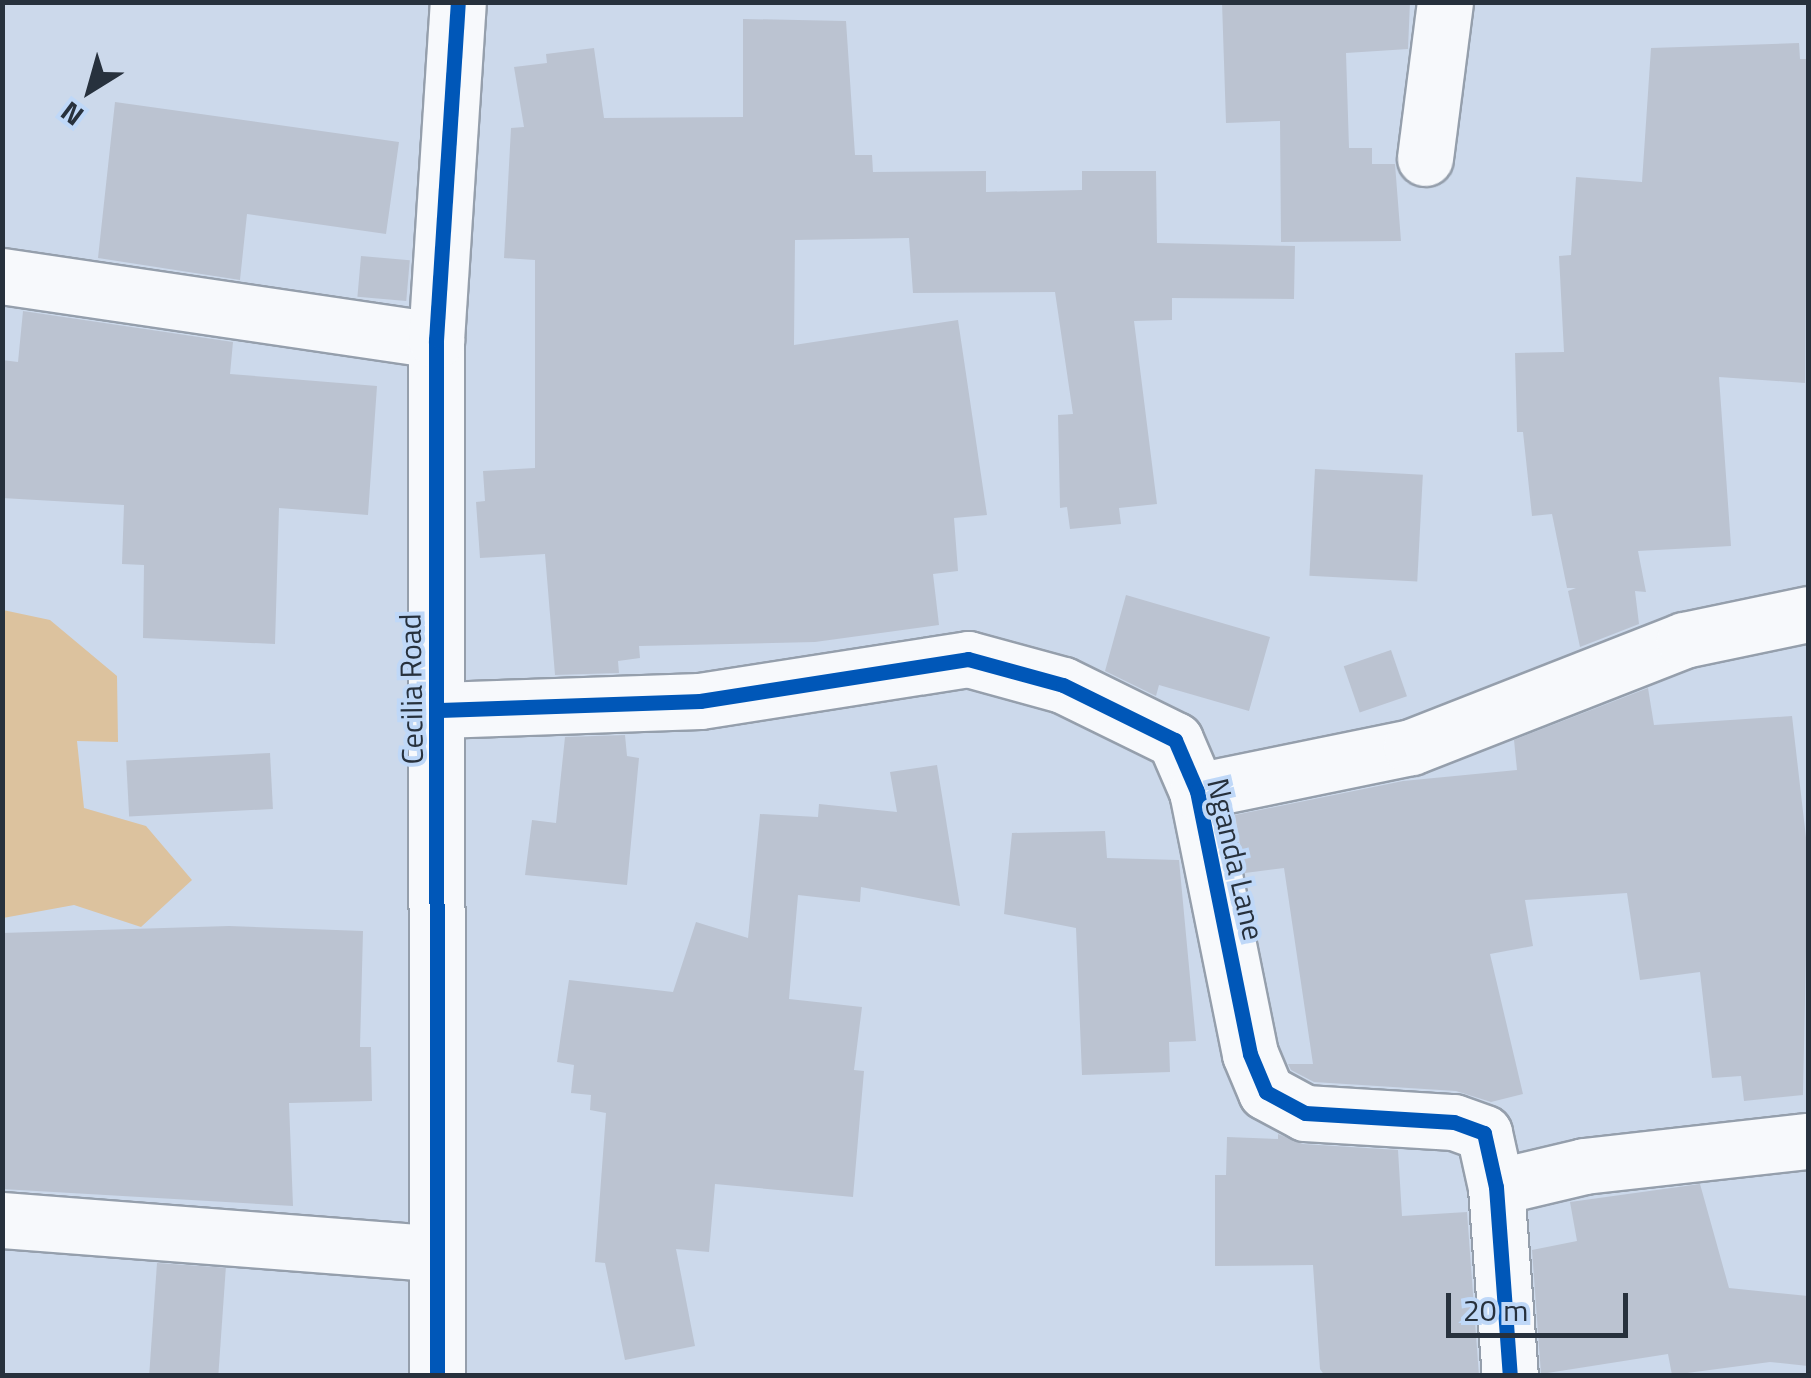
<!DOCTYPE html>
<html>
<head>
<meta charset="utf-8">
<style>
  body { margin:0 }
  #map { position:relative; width:1811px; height:1378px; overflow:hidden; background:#ccd9eb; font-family:"Titillium Web",sans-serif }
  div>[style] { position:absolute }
  .green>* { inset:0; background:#dcc29e }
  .building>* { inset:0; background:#bbc3d1; transform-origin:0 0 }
  .roads { filter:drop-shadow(2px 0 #959fac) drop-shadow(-2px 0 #959fac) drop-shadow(0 2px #959fac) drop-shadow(0 -2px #959fac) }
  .minor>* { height:55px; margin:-27.5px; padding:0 27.5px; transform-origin:27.5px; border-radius:27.5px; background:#f7f9fc }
  .cycleway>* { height:15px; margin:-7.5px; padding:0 7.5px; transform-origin:7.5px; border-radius:7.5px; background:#0057b8 }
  span { translate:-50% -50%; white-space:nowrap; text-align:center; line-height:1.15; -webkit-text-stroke:8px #bfd8f8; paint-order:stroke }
  .street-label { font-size:30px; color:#27313d }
  .frame { position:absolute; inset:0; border:5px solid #27313d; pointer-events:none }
  .north { position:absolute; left:40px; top:40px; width:100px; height:100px; -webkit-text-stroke:8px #bfd8f8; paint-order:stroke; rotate:217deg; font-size:28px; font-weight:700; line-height:40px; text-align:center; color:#27313d }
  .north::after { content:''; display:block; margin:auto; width:35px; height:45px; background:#27313d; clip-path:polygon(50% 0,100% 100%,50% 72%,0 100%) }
  .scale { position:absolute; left:1446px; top:1293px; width:182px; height:45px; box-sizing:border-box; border:5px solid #27313d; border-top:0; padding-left:12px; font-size:30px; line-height:35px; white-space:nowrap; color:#27313d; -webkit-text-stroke:8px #bfd8f8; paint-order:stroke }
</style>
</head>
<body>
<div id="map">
  <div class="green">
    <i style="clip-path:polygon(3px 610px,50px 620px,117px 676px,118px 742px,77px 741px,84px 808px,146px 826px,192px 880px,141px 927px,74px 905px,3px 918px)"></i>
  </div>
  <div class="building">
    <i style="clip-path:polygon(1222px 2px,1410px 2px,1408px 49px,1346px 53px,1349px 148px,1372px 148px,1372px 164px,1395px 164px,1401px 241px,1281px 242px,1280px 121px,1226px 123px)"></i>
    <i style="clip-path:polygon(743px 19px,846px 21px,855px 155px,872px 155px,873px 172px,986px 171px,986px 192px,1082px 190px,1082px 171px,1156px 171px,1157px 243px,1295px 246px,1294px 299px,1172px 298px,1172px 320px,1134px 321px,1157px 504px,1119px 508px,1121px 524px,1070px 529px,1067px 507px,1060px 508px,1058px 415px,1073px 414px,1055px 292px,913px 293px,909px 238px,795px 240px,794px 345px,958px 320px,987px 515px,954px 518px,958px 571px,933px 574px,939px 625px,815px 642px,639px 646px,640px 658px,618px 661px,619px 673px,555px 675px,545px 554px,480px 558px,476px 502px,485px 501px,483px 471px,535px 468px,535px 260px,504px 258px,511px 128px,524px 127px,514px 67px,547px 63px,546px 54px,594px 48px,604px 118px,743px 117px)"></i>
    <i style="clip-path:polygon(1799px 43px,1800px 59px,1808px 59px,1805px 383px,1719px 377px,1731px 546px,1638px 551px,1646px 592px,1635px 591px,1639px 624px,1580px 647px,1568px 591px,1576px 588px,1567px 588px,1552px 514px,1532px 516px,1523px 432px,1517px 432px,1515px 353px,1564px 352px,1559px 256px,1571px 255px,1576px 177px,1642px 182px,1651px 48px)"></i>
    <i style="clip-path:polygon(115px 102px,399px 142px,386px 234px,247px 214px,240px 280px,98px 258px)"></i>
    <i style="left:361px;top:256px;width:49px;height:41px;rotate:5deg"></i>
    <i style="clip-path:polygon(23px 311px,233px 342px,230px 374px,377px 386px,368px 515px,279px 508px,275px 644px,143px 638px,144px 565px,122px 564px,124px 505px,2px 498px,2px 360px,18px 362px)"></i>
    <i style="left:1315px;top:469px;width:108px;height:107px;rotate:3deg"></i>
    <i style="clip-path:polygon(1126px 595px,1270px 637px,1249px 711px,1159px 685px,1156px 696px,1105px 671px)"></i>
    <i style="left:1391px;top:650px;width:49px;height:50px;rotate:71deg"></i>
    <i style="clip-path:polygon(1648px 688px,1654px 725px,1792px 716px,1808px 855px,1803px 1095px,1744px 1101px,1741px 1076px,1712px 1078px,1700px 972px,1640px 980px,1627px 893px,1525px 900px,1533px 946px,1490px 954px,1523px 1094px,1491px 1102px,1456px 1091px,1314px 1082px,1291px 1070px,1288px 1064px,1313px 1064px,1284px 868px,1245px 873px,1235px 815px,1403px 781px,1517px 770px,1514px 740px)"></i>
    <i style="clip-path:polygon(625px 735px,627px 756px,639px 758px,627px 885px,525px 875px,532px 820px,556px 823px,565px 737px)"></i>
    <i style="left:270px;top:753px;width:56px;height:144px;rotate:87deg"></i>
    <i style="clip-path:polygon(937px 765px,960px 906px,861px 887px,860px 902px,798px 895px,789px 999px,862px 1007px,854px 1070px,864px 1071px,853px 1197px,715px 1184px,709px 1252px,676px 1249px,695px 1346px,625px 1360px,605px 1263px,595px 1262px,606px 1113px,590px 1110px,591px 1095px,571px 1093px,574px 1065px,557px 1062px,569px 980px,673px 992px,696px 922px,748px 938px,760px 814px,818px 817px,819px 804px,897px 812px,890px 772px)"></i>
    <i style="clip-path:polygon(1105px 831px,1107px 858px,1179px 860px,1196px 1041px,1169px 1042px,1170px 1072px,1082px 1075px,1076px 928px,1004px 914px,1012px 833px)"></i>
    <i style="clip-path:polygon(229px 926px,363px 931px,360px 1047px,371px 1047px,372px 1101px,289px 1103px,293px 1206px,2px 1189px,2px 933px)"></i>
    <i style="clip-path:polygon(1278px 1134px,1303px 1144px,1398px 1150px,1402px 1216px,1467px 1212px,1479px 1376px,1325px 1376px,1320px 1369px,1313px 1265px,1215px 1266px,1215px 1175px,1226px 1175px,1227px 1137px,1278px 1139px)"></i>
    <i style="clip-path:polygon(1700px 1184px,1729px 1288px,1808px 1296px,1808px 1366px,1770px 1362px,1672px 1375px,1668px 1354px,1541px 1374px,1532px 1250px,1577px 1241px,1570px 1202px)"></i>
    <i style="left:157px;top:1263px;width:69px;height:113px;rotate:4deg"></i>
  </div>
  <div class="roads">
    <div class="minor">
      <i style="left:1425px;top:158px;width:157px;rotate:-82.7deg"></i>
      <i style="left:2px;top:276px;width:439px;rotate:8.4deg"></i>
      <i style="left:440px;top:710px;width:260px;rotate:-2deg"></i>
      <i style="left:700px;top:701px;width:271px;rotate:-8.9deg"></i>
      <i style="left:968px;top:659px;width:98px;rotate:15.3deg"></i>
      <i style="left:1063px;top:685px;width:125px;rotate:26.2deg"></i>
      <i style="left:1175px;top:740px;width:56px;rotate:66.7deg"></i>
      <i style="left:1197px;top:791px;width:268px;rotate:78.6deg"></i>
      <i style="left:1250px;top:1054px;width:41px;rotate:67.2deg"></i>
      <i style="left:1266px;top:1092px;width:44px;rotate:28.3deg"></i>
      <i style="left:1305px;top:1113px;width:149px;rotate:3.5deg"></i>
      <i style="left:1454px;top:1122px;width:32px;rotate:20deg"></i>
      <i style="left:1484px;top:1133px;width:55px;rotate:77.5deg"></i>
      <i style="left:1496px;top:1187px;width:190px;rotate:85.8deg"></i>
      <i style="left:1197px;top:791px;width:218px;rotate:-11.6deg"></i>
      <i style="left:1411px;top:747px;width:293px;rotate:-21.4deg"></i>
      <i style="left:1684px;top:640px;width:127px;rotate:-11.8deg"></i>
      <i style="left:1496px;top:1187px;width:90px;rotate:-13.4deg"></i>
      <i style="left:1584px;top:1166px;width:225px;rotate:-6.4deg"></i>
      <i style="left:2px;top:1220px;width:433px;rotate:4.4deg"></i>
      <i style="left:437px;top:1376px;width:1036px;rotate:-90.06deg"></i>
      <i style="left:436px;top:340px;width:339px;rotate:-86.3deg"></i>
    </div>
  </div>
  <div class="cycleway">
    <i style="left:440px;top:710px;width:260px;rotate:-2deg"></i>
    <i style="left:700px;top:701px;width:271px;rotate:-8.9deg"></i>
    <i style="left:968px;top:659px;width:98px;rotate:15.3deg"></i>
    <i style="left:1063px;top:685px;width:125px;rotate:26.2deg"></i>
    <i style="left:1175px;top:740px;width:56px;rotate:66.7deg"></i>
    <i style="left:1197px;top:791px;width:268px;rotate:78.6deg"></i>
    <i style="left:1250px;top:1054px;width:41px;rotate:67.2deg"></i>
    <i style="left:1266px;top:1092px;width:44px;rotate:28.3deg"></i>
    <i style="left:1305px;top:1113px;width:149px;rotate:3.5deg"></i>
    <i style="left:1454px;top:1122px;width:32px;rotate:20deg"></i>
    <i style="left:1484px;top:1133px;width:55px;rotate:77.5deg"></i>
    <i style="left:1496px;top:1187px;width:190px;rotate:85.8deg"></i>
    <i style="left:437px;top:1376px;width:1036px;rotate:-90.06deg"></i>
    <i style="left:436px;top:340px;width:339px;rotate:-86.3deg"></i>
  </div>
  <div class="street-label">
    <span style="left:411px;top:689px;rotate:-91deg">Cecilia Road</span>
    <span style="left:1236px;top:859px;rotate:77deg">Nganda Lane</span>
  </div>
  <div class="frame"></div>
  <div class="north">N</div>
  <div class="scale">20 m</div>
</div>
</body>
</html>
